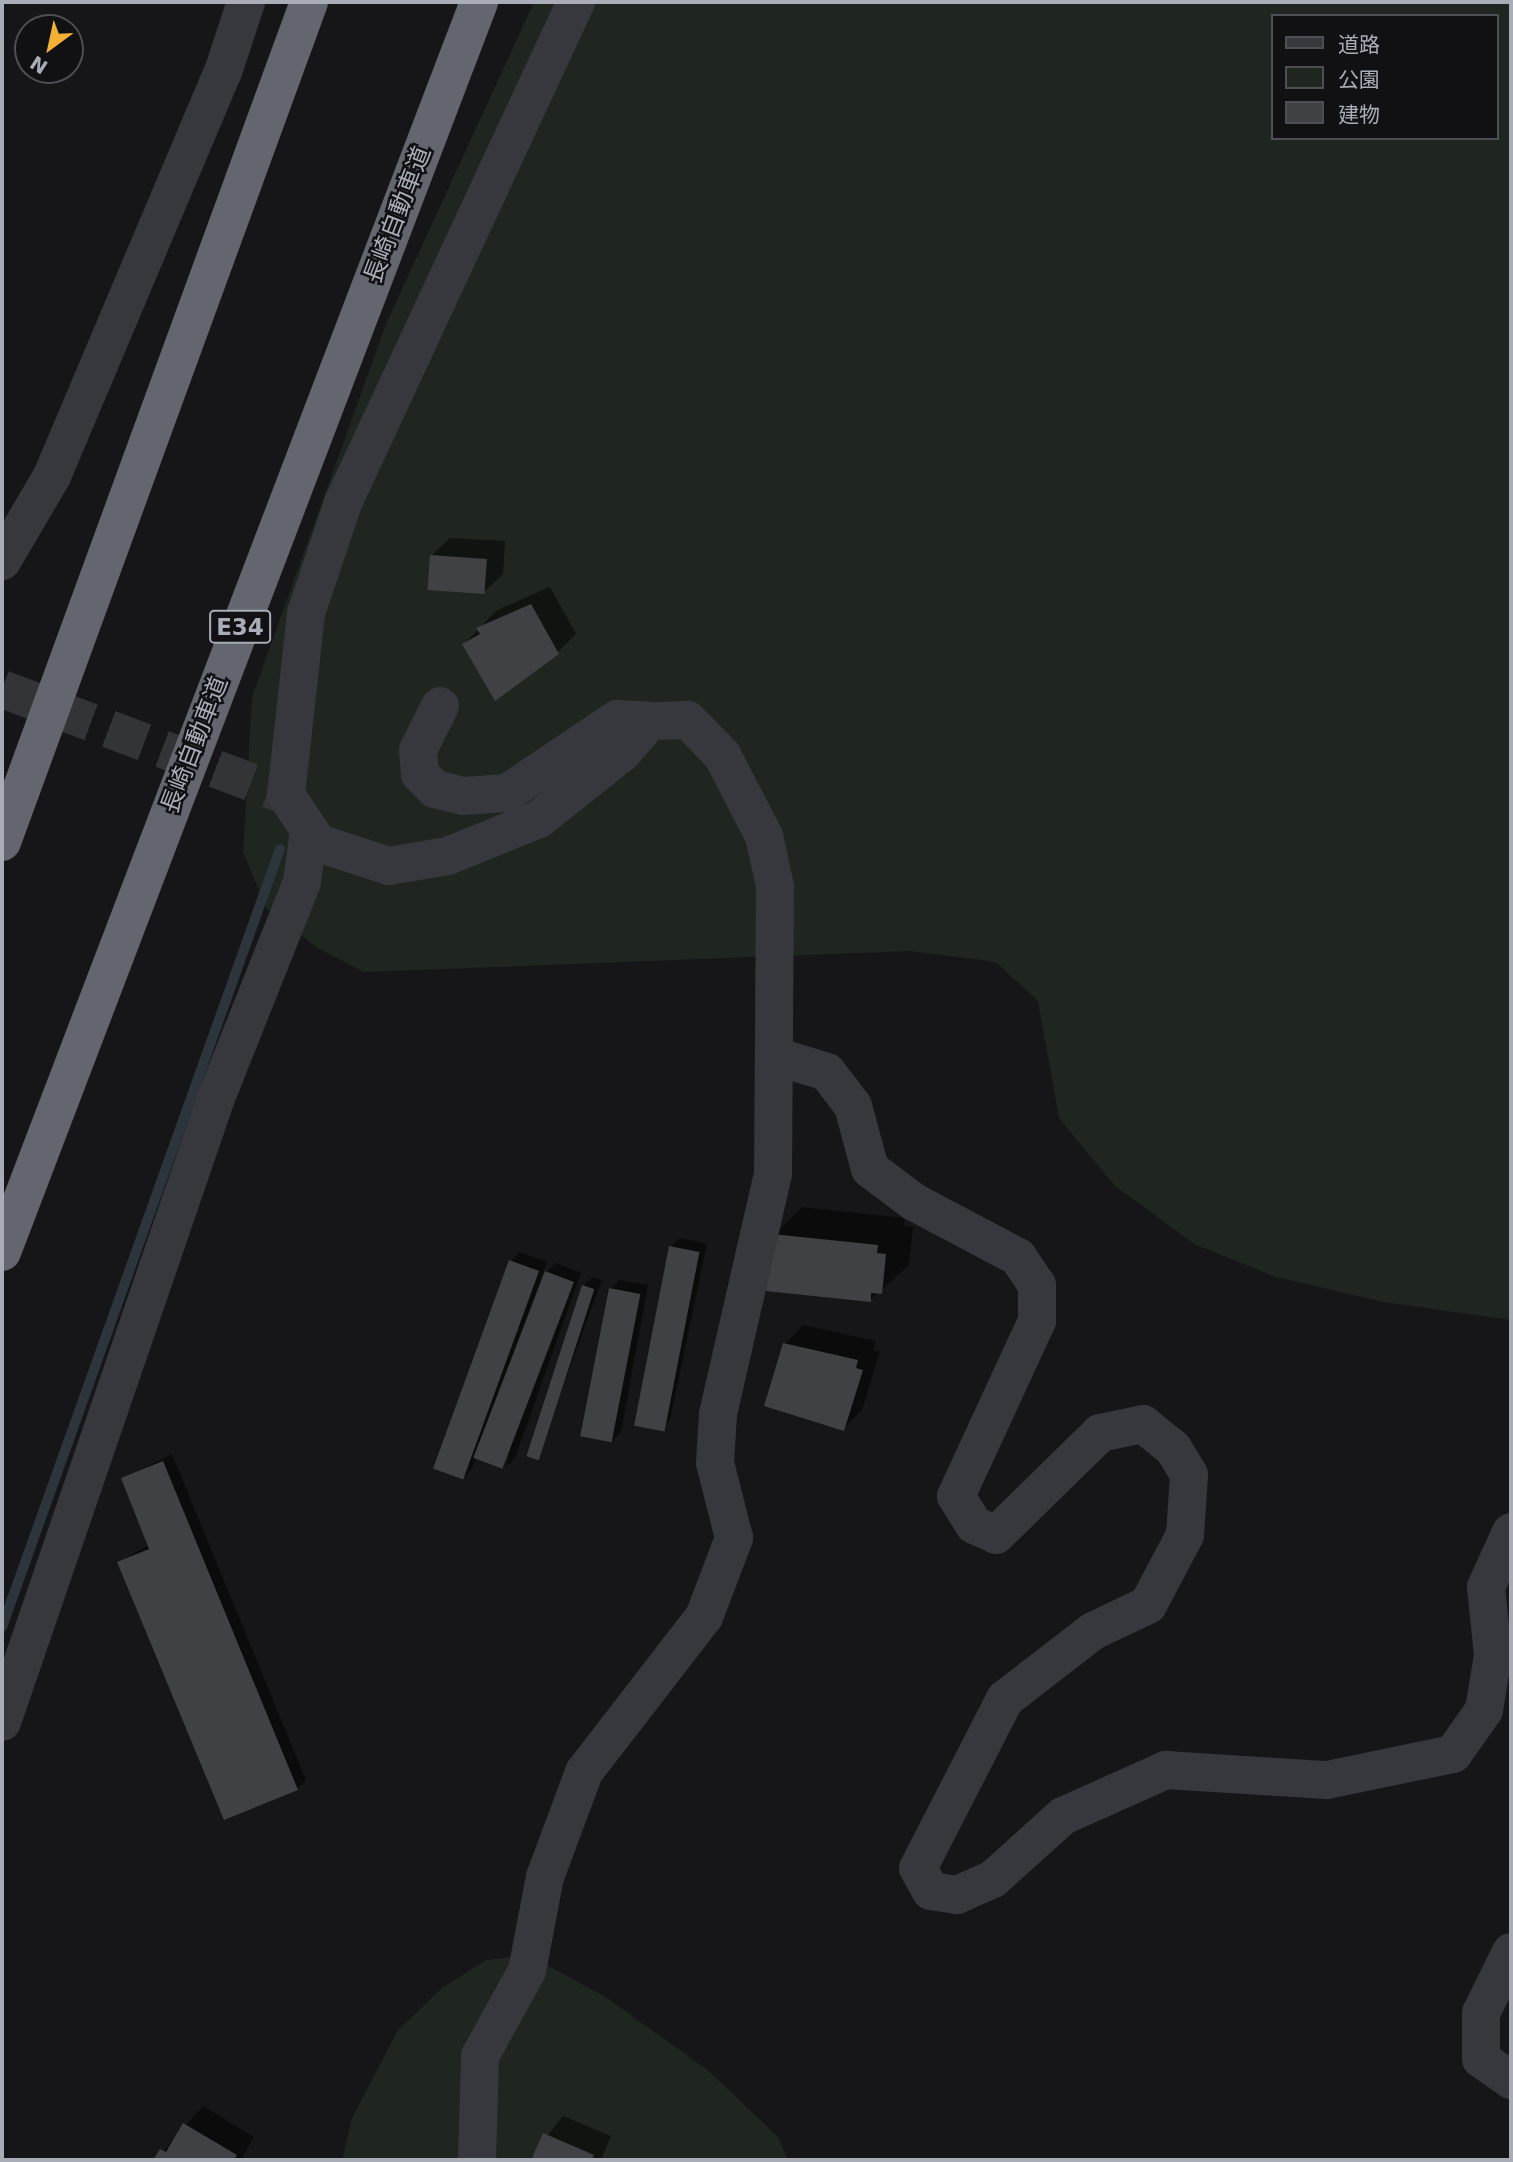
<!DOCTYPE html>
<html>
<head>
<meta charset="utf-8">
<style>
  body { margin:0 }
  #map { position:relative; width:1513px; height:2162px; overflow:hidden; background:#161618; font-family:"DejaVu Sans","Noto Sans JP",sans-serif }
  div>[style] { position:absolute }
  .green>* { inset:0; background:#1e261f }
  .shadow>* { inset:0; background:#0007 }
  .stream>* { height:10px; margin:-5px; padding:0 5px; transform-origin:5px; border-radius:5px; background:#2c353c }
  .building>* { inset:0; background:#404145; transform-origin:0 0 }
  .minor-tunnel>* { height:38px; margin-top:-19px; transform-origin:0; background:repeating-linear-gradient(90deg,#333438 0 38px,transparent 0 57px) }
  .minor>* { height:38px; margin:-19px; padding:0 19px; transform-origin:19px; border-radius:19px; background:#37383d }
  .highway>* { height:38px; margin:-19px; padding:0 19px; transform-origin:19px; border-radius:19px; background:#63666e }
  span { translate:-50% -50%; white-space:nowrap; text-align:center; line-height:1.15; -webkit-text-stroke:5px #111113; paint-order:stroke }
  .shield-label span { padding:2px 5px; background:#111113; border:2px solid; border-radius:5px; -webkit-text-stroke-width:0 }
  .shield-label { font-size:23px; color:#a8adb8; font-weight:700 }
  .street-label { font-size:24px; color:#a8adb8 }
  .frame { position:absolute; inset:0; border:4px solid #a8adb8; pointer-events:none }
  .legend { position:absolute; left:1271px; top:14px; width:228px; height:126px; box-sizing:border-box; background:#111113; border:2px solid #4d4f55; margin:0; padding:9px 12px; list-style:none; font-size:21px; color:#a8adb8 }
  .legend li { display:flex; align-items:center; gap:14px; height:35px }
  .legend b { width:35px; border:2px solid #4d4f55 }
  .north { position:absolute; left:14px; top:14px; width:70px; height:70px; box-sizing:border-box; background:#111113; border:2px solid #4d4f55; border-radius:50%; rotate:213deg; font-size:19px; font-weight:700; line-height:28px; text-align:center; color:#a8adb8 }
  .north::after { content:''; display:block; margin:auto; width:24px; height:32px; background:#f2b134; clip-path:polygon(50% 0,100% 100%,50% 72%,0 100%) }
</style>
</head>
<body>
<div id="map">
  <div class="green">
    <i style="clip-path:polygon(evenodd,534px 2px,1511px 2px,1511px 1320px,1384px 1302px,1276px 1277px,1194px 1244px,1114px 1185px,1059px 1118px,1038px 1001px,996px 962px,910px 951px,364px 972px,319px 949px,267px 909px,243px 852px,252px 697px,386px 324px,534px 2px,1273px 16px,1497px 16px,1497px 138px,1273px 138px,1273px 16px)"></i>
    <i style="clip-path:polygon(528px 1955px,604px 1996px,709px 2071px,778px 2137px,788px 2160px,342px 2160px,352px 2118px,398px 2030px,442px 1988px,486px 1960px)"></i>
  </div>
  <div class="shadow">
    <i style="clip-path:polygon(450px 538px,505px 541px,503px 574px,484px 592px,431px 556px)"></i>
    <i style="clip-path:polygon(550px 587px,576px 634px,558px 652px,464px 644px,497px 610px)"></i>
    <i style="clip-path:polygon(802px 1207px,905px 1218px,904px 1226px,913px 1227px,909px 1265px,870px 1300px,774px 1235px)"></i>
    <i style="clip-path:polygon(680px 1238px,707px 1244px,670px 1420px,662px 1429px,671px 1247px)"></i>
    <i style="clip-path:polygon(519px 1252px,547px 1262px,472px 1469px,463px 1478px,511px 1261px)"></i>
    <i style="clip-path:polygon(556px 1263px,581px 1273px,515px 1458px,506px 1467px,547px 1272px)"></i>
    <i style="clip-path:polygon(592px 1277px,602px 1280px,540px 1448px,531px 1457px,583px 1286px)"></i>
    <i style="clip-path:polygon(619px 1280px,648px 1285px,621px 1432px,612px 1441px,611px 1289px)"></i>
    <i style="clip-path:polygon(803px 1325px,876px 1341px,873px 1350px,880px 1352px,862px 1410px,843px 1429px,785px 1344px)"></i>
    <i style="clip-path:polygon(172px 1454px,306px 1780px,297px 1789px,119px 1562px,149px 1545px,123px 1479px)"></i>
    <i style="clip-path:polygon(203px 2106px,254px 2137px,241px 2160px,156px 2160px)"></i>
    <i style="clip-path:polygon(563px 2116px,611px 2136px,601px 2160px,529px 2160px)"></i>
  </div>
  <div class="stream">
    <i style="left:2px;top:1627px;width:826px;rotate:-70.34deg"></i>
  </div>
  <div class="building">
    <i style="left:430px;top:555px;width:57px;height:35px;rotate:4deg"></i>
    <i style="clip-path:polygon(531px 604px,559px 654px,495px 701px,462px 644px,480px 634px,476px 628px)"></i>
    <i style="clip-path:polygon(772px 1234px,878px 1245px,877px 1253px,886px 1254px,882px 1294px,871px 1293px,871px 1302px,766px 1291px)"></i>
    <i style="left:669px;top:1246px;width:31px;height:183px;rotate:11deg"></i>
    <i style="left:509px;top:1260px;width:32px;height:222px;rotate:20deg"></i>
    <i style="left:545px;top:1271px;width:31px;height:200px;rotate:21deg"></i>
    <i style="left:582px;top:1285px;width:13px;height:180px;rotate:18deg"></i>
    <i style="left:609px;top:1288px;width:32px;height:151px;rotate:11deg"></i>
    <i style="clip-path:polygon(783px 1343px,858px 1360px,856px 1368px,863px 1370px,844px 1431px,764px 1406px)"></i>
    <i style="clip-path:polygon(163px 1461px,298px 1790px,224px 1820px,117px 1562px,149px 1549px,121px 1478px)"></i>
    <i style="clip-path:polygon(183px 2123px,237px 2155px,234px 2160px,153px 2160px,160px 2149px,166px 2152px)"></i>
    <i style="clip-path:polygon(543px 2133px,594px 2155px,591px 2160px,531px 2160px)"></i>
  </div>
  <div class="minor-tunnel">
    <i style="left:2px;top:689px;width:303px;rotate:20.5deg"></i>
  </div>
  <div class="minor">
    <i style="left:2px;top:561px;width:99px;rotate:-59.5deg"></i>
    <i style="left:52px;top:476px;width:439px;rotate:-67.1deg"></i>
    <i style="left:223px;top:72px;width:74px;rotate:-71.8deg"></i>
    <i style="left:440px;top:706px;width:49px;rotate:116.6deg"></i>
    <i style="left:418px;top:750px;width:24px;rotate:85deg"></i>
    <i style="left:420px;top:774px;width:21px;rotate:45deg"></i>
    <i style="left:435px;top:789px;width:29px;rotate:14deg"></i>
    <i style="left:463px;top:796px;width:44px;rotate:-3.9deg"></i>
    <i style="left:507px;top:793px;width:133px;rotate:-33.9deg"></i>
    <i style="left:617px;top:719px;width:33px;rotate:3deg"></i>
    <i style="left:778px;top:1057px;width:51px;rotate:17deg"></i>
    <i style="left:827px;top:1072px;width:43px;rotate:52.6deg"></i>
    <i style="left:853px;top:1106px;width:65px;rotate:74.9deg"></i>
    <i style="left:870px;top:1169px;width:55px;rotate:36.9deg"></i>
    <i style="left:914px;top:1202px;width:118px;rotate:27.9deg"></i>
    <i style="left:1018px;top:1257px;width:34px;rotate:56deg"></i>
    <i style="left:1037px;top:1285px;width:36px;rotate:90deg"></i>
    <i style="left:1037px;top:1321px;width:193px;rotate:114.8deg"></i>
    <i style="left:956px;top:1496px;width:34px;rotate:58deg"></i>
    <i style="left:974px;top:1525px;width:24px;rotate:24deg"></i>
    <i style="left:996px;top:1535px;width:146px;rotate:-44.4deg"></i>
    <i style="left:1100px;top:1433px;width:44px;rotate:-11.8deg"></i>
    <i style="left:1143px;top:1424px;width:38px;rotate:39deg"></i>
    <i style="left:1173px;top:1448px;width:31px;rotate:59deg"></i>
    <i style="left:1189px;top:1475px;width:60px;rotate:93.8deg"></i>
    <i style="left:1185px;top:1535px;width:79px;rotate:117.9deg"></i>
    <i style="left:1148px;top:1605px;width:61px;rotate:154.7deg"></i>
    <i style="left:1093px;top:1631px;width:111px;rotate:142.3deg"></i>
    <i style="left:1005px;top:1699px;width:190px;rotate:117.2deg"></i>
    <i style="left:918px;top:1868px;width:26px;rotate:61deg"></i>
    <i style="left:931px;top:1891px;width:26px;rotate:9deg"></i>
    <i style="left:957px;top:1895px;width:39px;rotate:-24deg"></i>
    <i style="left:993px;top:1879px;width:94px;rotate:-42deg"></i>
    <i style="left:1063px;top:1816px;width:113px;rotate:-24.1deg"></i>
    <i style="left:1166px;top:1770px;width:161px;rotate:3.6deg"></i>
    <i style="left:1327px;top:1780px;width:129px;rotate:-11.7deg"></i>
    <i style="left:1453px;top:1754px;width:54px;rotate:-54.8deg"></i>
    <i style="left:1484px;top:1710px;width:56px;rotate:-80.7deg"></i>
    <i style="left:1493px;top:1655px;width:68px;rotate:-95.9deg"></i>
    <i style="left:1486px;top:1587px;width:60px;rotate:-65.6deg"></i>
    <i style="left:2px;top:1722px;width:660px;rotate:-71.07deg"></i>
    <i style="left:216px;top:1098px;width:232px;rotate:-68.3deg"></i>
    <i style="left:302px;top:882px;width:52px;rotate:-82.3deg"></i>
    <i style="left:1511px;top:1952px;width:68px;rotate:116.2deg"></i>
    <i style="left:1481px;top:2013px;width:46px;rotate:90deg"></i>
    <i style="left:1481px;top:2059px;width:37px;rotate:35deg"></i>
    <i style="left:477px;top:2160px;width:104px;rotate:-88.3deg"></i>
    <i style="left:480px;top:2056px;width:97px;rotate:-61.1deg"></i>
    <i style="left:527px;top:1971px;width:96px;rotate:-79.2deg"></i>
    <i style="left:545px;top:1877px;width:112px;rotate:-69.6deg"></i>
    <i style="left:584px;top:1772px;width:196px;rotate:-52.3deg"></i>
    <i style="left:704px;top:1617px;width:85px;rotate:-69.2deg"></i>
    <i style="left:734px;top:1538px;width:77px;rotate:-104.2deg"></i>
    <i style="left:715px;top:1463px;width:49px;rotate:-86.5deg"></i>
    <i style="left:718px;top:1414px;width:247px;rotate:-77.1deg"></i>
    <i style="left:773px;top:1173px;width:287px;rotate:-89.6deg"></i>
    <i style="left:775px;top:886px;width:51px;rotate:-102.4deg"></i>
    <i style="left:764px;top:836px;width:91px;rotate:-117.4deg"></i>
    <i style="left:722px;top:755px;width:49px;rotate:-134.2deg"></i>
    <i style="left:688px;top:720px;width:38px;rotate:178deg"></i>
    <i style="left:650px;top:721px;width:43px;rotate:131.2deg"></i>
    <i style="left:622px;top:753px;width:106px;rotate:141.5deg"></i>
    <i style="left:539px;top:819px;width:98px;rotate:157.9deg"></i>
    <i style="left:448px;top:856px;width:60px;rotate:170.4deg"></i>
    <i style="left:389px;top:866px;width:75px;rotate:-162.1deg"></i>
    <i style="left:318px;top:843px;width:58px;rotate:-123.7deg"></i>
    <i style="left:286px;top:795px;width:183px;rotate:-83.7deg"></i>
    <i style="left:306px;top:613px;width:116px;rotate:-71.4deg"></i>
    <i style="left:343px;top:503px;width:553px;rotate:-65.06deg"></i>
  </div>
  <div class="highway">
    <i style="left:2px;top:842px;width:894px;rotate:-69.92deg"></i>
    <i style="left:2px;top:1252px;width:1338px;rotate:-69.11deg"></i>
  </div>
  <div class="shield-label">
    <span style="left:240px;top:627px">E34</span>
  </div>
  <div class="street-label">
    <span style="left:398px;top:215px;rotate:-69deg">長崎自動車道</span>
    <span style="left:195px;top:745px;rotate:-69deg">長崎自動車道</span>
  </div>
  <div class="frame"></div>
  <ul class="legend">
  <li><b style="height:9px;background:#37383d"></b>道路</li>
  <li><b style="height:19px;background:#1e261f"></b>公園</li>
  <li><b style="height:19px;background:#404145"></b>建物</li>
  </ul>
  <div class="north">N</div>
</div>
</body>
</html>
